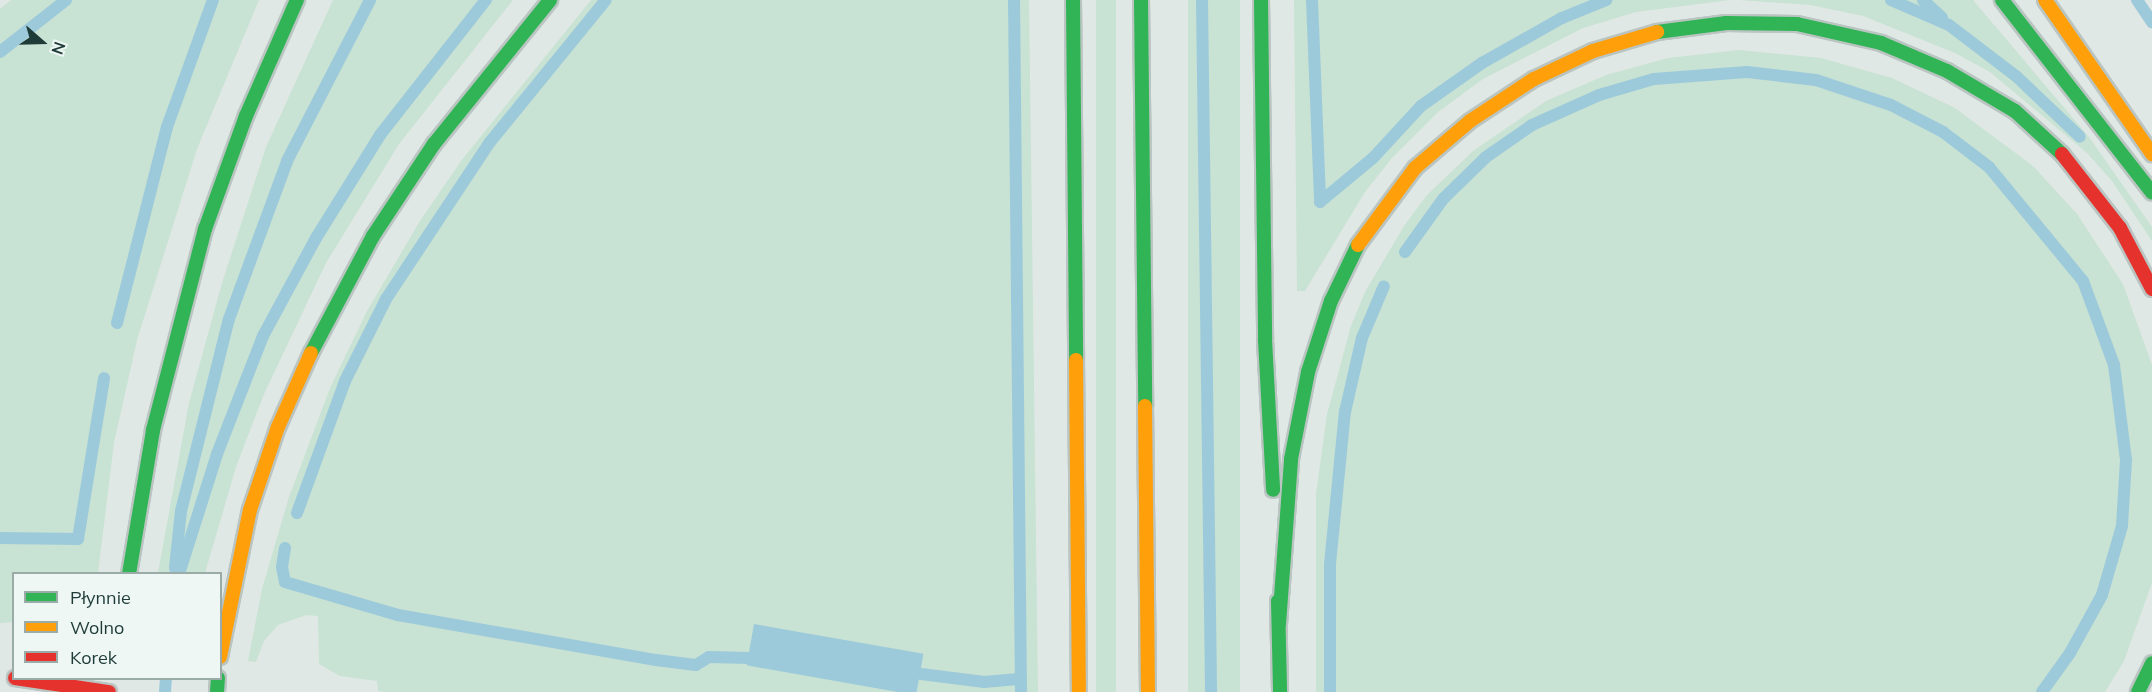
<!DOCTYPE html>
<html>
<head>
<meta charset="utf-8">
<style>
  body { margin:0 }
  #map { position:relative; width:2152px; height:692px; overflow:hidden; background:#e0e8e5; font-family:Mulish,sans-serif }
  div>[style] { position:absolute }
  .green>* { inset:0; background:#c8e2d3; transform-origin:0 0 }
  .water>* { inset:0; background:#9dcada; transform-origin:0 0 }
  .stream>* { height:12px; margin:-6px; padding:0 6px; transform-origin:6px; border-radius:6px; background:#9dcada }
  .roads { filter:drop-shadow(2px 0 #bac5c2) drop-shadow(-2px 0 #bac5c2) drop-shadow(0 2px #bac5c2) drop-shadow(0 -2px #bac5c2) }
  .fast>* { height:14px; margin:-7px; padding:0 7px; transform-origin:7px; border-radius:7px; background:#30b455 }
  .slow>* { height:14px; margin:-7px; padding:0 7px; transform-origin:7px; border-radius:7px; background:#ff9f0a }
  .jam>* { height:14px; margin:-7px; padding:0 7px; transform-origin:7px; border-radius:7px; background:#e5322d }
  span { translate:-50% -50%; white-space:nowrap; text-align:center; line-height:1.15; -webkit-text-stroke:4.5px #eef7f4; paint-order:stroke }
  .legend { position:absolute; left:12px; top:572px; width:210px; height:108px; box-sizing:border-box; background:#eef7f4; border:2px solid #9baca8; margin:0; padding:8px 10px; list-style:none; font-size:18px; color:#1e3b37 }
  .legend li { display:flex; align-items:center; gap:12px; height:30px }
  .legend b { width:30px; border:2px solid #9baca8 }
  .north { position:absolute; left:12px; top:12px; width:60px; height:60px; -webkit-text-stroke:4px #eef7f4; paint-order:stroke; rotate:110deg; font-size:16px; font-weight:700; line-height:24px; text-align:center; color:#1e3b37 }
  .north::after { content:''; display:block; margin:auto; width:21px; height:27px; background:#1e3b37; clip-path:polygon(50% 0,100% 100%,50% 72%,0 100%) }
</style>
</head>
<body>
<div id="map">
  <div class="green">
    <i style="clip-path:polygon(11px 0,259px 0,197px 149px,137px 340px,114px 443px,98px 573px,14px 574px,13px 622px,0 623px,0 9px)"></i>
    <i style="clip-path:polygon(333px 0,513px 0,399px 144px,326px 263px,264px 394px,236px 467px,205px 573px,158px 573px,189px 403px,222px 283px,266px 147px)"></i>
    <i style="clip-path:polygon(591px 0,1029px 0,1038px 692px,386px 692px,378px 691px,377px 681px,340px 676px,319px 664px,318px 616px,306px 615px,278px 625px,264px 641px,256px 662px,248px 661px,262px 589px,289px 497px,330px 388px,367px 311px,420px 221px,461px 161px)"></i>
    <i style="left:1096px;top:0;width:20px;height:692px"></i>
    <i style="left:1188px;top:0;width:52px;height:692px"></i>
    <i style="clip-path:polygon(1294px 0,1730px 0,1636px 12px,1583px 28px,1483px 79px,1438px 112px,1392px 158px,1365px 192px,1305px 291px,1297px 291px)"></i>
    <i style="clip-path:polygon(1739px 0,1973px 0,2089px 137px,2152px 227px,2152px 241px,2112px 181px,2087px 153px,1990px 72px,1955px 53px,1863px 16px,1810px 5px)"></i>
    <i style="clip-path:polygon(1739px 50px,1821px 58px,1892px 78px,1955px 108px,2033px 166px,2077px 214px,2123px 284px,2152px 365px,2152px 583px,2124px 661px,2105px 692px,1316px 692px,1316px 494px,1327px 414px,1351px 326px,1365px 292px,1404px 226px,1427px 195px,1473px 151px,1546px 101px,1606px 75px,1668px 58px)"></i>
  </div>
  <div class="water">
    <i style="left:754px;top:624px;width:172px;height:42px;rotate:10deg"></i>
  </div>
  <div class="stream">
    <i style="left:1014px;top:0;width:692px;rotate:89.42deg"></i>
    <i style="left:1202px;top:0;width:692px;rotate:89.25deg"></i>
    <i style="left:1312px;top:0;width:202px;rotate:87.7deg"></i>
    <i style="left:1320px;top:202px;width:69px;rotate:-39.7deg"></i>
    <i style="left:1373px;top:158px;width:71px;rotate:-47.3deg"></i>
    <i style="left:1421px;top:106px;width:75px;rotate:-35.2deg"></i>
    <i style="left:1482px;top:63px;width:92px;rotate:-29.4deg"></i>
    <i style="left:1562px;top:18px;width:48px;rotate:-22.2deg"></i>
    <i style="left:1891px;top:0;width:63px;rotate:23.3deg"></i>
    <i style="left:1949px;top:25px;width:84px;rotate:37.3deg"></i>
    <i style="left:2016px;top:76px;width:88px;rotate:43.6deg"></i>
    <i style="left:1923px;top:0;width:26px;rotate:43deg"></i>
    <i style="left:2137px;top:0;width:27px;rotate:56deg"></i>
    <i style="left:0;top:52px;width:84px;rotate:-38.2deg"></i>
    <i style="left:1405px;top:252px;width:65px;rotate:-54.4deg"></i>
    <i style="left:1443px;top:199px;width:60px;rotate:-44.3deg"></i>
    <i style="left:1486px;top:157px;width:56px;rotate:-34.8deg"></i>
    <i style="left:1532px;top:125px;width:73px;rotate:-24.1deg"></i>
    <i style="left:1599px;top:95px;width:57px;rotate:-16.2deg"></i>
    <i style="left:1654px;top:79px;width:93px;rotate:-4.3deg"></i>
    <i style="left:1747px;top:72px;width:69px;rotate:6.6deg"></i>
    <i style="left:1816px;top:80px;width:79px;rotate:18.4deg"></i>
    <i style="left:1891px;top:105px;width:59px;rotate:27.4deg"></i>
    <i style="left:1943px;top:132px;width:58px;rotate:37.3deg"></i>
    <i style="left:1989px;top:167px;width:148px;rotate:50.5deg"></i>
    <i style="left:2083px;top:281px;width:90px;rotate:69.7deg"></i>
    <i style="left:2114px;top:365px;width:96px;rotate:82.8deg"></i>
    <i style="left:2126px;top:460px;width:66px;rotate:93.5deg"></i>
    <i style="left:2122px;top:526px;width:72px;rotate:106.2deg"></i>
    <i style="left:2102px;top:595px;width:66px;rotate:118.9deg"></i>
    <i style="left:2070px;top:653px;width:48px;rotate:125.7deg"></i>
    <i style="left:117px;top:323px;width:202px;rotate:-75.7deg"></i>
    <i style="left:167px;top:127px;width:135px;rotate:-70.1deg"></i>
    <i style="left:297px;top:513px;width:140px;rotate:-70deg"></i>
    <i style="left:345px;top:381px;width:92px;rotate:-63.4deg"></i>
    <i style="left:386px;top:299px;width:188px;rotate:-56.5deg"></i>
    <i style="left:490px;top:142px;width:183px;rotate:-50.8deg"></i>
    <i style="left:0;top:538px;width:78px;rotate:0.7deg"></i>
    <i style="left:78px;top:539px;width:163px;rotate:-80.8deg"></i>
    <i style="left:285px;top:548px;width:19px;rotate:99deg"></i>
    <i style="left:282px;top:567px;width:15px;rotate:79deg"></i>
    <i style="left:285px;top:582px;width:118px;rotate:16.3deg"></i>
    <i style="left:398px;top:615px;width:262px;rotate:9.9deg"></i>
    <i style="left:656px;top:660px;width:40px;rotate:7.1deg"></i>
    <i style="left:696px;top:665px;width:15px;rotate:-32deg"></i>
    <i style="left:709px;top:657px;width:40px;rotate:1.4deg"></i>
    <i style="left:175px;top:568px;width:57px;rotate:-84deg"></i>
    <i style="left:181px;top:511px;width:198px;rotate:-76deg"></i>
    <i style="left:229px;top:319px;width:168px;rotate:-69.8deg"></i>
    <i style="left:287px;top:161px;width:181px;rotate:-62.7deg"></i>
    <i style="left:179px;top:574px;width:126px;rotate:-72.4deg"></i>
    <i style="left:217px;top:454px;width:127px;rotate:-68.7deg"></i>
    <i style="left:263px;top:336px;width:111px;rotate:-61.6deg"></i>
    <i style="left:316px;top:238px;width:121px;rotate:-58.1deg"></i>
    <i style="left:380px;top:135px;width:172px;rotate:-51.9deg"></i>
    <i style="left:921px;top:674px;width:64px;rotate:7.2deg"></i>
    <i style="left:984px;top:682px;width:37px;rotate:-5deg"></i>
    <i style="left:165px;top:692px;width:14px;rotate:-86deg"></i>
    <i style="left:1330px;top:692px;width:128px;rotate:-90deg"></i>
    <i style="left:1330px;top:564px;width:153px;rotate:-84.4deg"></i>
    <i style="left:1345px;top:412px;width:76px;rotate:-77.1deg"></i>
    <i style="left:1362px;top:338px;width:56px;rotate:-67.1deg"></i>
  </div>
  <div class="roads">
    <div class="fast">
      <i style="left:1073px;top:0;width:360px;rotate:89.5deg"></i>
      <i style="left:1141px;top:0;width:406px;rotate:89.4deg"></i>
      <i style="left:1261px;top:0;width:340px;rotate:89.3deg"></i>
      <i style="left:1265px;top:340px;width:150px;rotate:86.9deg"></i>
      <i style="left:2002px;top:0;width:244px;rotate:52.1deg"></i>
      <i style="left:1657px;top:32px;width:70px;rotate:-7.4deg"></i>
      <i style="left:1726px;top:23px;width:71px;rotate:0.8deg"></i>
      <i style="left:1797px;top:24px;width:86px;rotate:12.7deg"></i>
      <i style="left:1881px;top:43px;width:72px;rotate:23deg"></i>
      <i style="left:1947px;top:71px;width:79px;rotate:30.5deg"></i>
      <i style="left:2015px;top:111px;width:64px;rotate:42.5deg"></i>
      <i style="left:311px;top:353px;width:132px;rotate:-62.1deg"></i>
      <i style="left:373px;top:236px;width:110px;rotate:-56.5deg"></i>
      <i style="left:434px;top:144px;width:185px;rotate:-51.1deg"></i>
      <i style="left:129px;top:574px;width:146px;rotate:-80.5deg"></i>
      <i style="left:153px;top:430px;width:208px;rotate:-75.5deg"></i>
      <i style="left:205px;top:229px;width:120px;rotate:-70.1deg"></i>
      <i style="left:246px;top:116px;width:127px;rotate:-66.3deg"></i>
      <i style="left:1278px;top:601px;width:91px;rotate:88.7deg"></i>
      <i style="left:1279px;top:624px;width:165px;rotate:-85.8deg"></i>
      <i style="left:1291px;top:459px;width:89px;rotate:-78.9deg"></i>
      <i style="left:1308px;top:372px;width:75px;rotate:-72.1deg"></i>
      <i style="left:1331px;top:301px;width:62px;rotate:-64.3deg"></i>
      <i style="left:217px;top:692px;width:14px;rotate:-86deg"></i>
      <i style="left:2138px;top:692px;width:32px;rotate:-64deg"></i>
    </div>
    <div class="slow">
      <i style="left:2045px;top:0;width:188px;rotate:55.2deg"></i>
      <i style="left:1358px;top:245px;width:96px;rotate:-53.5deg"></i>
      <i style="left:1415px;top:168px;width:72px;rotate:-40.5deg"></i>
      <i style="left:1470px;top:121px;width:77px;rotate:-33.3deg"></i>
      <i style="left:1534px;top:79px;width:65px;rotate:-25.4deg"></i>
      <i style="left:1593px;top:51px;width:67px;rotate:-16.5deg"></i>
      <i style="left:1076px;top:360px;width:332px;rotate:89.5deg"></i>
      <i style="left:1145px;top:406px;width:286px;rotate:89.4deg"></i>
      <i style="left:220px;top:657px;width:150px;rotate:-78.5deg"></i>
      <i style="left:250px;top:510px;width:88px;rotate:-71.4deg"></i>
      <i style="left:278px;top:427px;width:81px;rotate:-66deg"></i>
    </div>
    <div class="jam">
      <i style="left:2062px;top:154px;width:94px;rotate:51.9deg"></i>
      <i style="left:2120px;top:228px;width:69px;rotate:62.3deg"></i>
      <i style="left:15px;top:678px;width:95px;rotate:8.5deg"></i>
    </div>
  </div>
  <ul class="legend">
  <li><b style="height:8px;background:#30b455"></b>Płynnie</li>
  <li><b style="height:8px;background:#ff9f0a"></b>Wolno</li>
  <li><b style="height:8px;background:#e5322d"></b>Korek</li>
  </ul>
  <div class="north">N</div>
</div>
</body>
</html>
